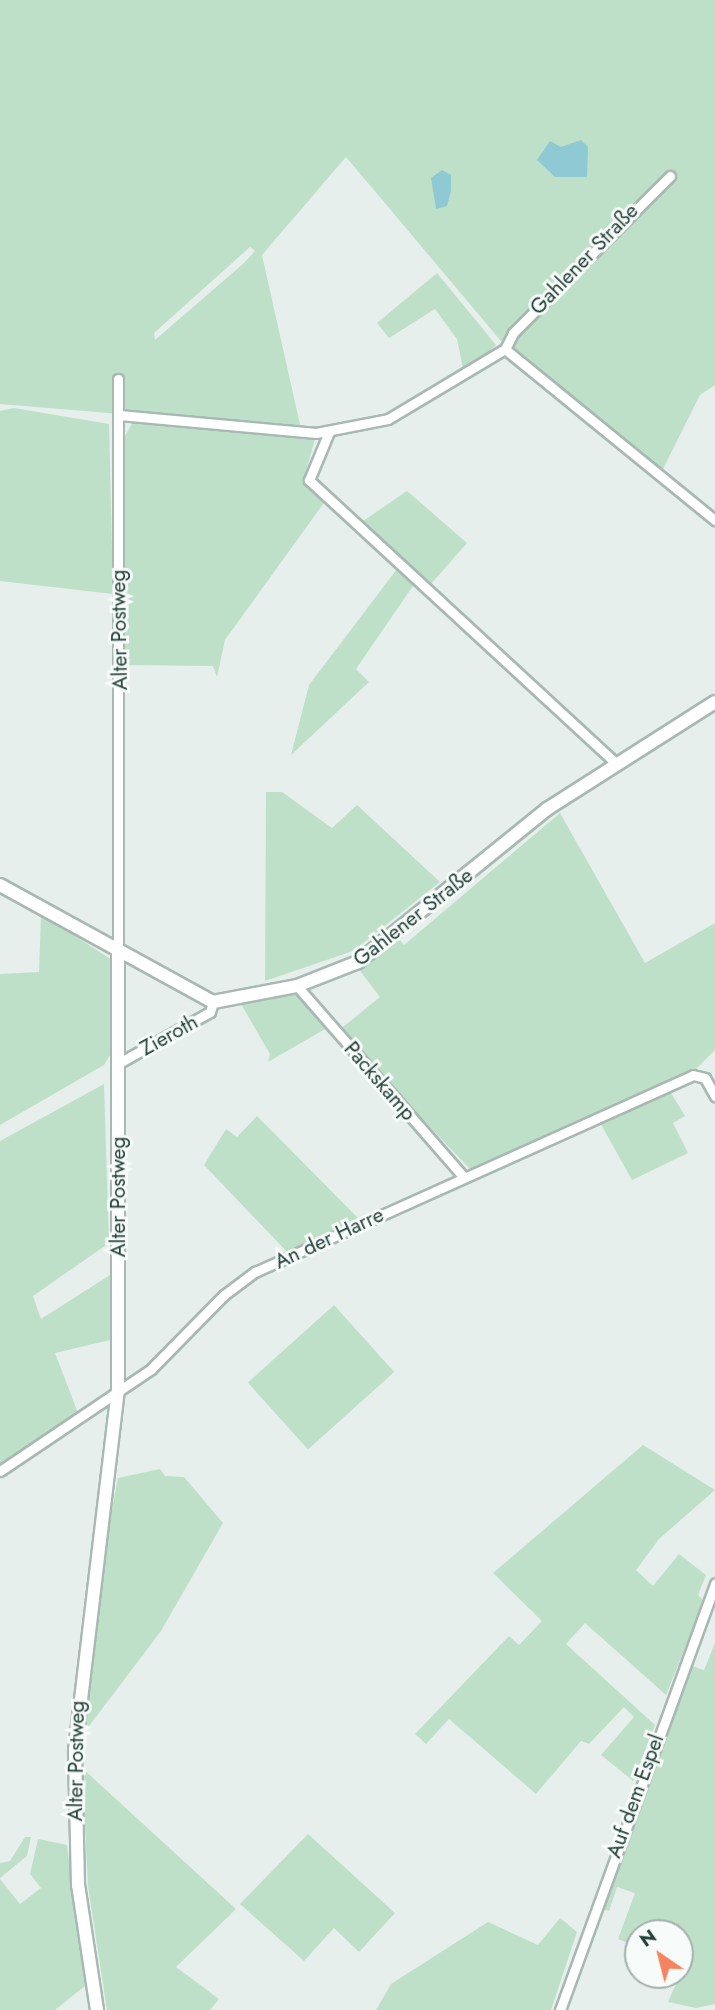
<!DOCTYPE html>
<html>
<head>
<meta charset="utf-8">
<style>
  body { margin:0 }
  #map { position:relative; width:715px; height:2010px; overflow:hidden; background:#e6efeb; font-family:Jost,sans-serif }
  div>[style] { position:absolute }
  .green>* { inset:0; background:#bfe0c8; transform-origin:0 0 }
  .water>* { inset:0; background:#8ec9d4 }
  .roads { filter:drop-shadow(2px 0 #a8b8b2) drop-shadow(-2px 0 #a8b8b2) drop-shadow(0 2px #a8b8b2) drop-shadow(0 -2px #a8b8b2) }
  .street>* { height:9px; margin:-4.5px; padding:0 4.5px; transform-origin:4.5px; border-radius:4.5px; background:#fff }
  .secondary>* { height:12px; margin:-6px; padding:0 6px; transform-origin:6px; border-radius:6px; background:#fff }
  span { translate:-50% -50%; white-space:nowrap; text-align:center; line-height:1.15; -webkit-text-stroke:6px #f7fbf9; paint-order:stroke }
  .street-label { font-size:21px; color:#24423a }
  .north { position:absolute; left:624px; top:1919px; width:70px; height:70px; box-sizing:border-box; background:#f7fbf9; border:2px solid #a3b1ad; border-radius:50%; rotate:325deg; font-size:19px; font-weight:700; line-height:28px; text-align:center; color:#24423a }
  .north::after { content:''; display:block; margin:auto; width:24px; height:32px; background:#f4845f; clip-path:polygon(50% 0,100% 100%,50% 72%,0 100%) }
</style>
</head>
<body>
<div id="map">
  <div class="green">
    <i style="clip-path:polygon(evenodd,0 0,715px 0,715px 385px,700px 395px,662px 471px,513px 347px,516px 335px,647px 199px,673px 180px,665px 175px,501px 341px,346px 157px,262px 255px,301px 429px,0 404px,0 0,250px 247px,255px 251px,244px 263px,155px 340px,154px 333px,250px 247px)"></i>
    <i style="clip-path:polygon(437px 273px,496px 345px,474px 368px,463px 368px,457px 339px,435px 309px,389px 338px,377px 323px)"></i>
    <i style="clip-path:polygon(14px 408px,109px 424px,113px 594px,0 581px,0 411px)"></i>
    <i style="clip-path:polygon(134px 420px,316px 436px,304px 478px,326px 500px,225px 640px,217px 677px,213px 666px,125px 665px,120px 445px)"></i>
    <i style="clip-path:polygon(407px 491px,467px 543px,431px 584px,360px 523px)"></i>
    <i style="clip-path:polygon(400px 565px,417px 580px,356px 669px,369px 682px,291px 755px,309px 685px)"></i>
    <i style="clip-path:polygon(266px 792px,282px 792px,332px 828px,357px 805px,440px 882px,353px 951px,265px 981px)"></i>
    <i style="clip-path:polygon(560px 813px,645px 963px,715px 923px,715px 1050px,695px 1070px,470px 1169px,338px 1031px,380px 997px,358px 968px,398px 938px,404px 945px)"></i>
    <i style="clip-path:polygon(41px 914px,112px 960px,110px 1055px,104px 1065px,0 1125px,0 974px,39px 972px)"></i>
    <i style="clip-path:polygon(296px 991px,327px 1028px,268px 1062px,270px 1054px,241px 1004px)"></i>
    <i style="clip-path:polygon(104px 1084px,109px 1243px,33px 1296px,41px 1319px,110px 1275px,110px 1340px,55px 1353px,78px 1413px,0 1468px,0 1141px)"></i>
    <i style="clip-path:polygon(668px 1088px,685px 1116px,673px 1123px,688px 1153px,632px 1180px,598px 1119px)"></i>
    <i style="clip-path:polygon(257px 1116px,360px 1220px,289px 1254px,204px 1165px,226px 1129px,237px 1137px)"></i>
    <i style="left:334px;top:1305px;width:90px;height:116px;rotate:48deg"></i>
    <i style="clip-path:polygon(643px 1445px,715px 1490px,659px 1539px,636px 1570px,653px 1586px,679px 1554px,706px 1575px,698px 1595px,704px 1601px,666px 1695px,585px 1623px,566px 1644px,655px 1725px,633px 1781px,601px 1755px,634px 1717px,624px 1707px,589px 1744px,581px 1741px,536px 1794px,449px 1719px,426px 1744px,415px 1734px,509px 1636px,519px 1645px,542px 1621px,493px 1573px)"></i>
    <i style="clip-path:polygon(160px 1469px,165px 1476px,184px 1477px,223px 1523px,161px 1631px,83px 1734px,100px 1569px,118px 1478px)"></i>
    <i style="clip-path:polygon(715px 1643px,715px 2004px,696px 2008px,668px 2002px,680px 1975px,680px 1933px,638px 1933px,638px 1947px,618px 1939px,635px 1893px,617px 1887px,609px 1911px,598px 1908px,692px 1666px,704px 1670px)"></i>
    <i style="clip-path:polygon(82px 1768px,236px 1909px,176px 1967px,219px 1999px,210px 2010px,107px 2010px,88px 1886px)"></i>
    <i style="clip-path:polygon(308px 1834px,395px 1913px,359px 1952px,334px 1928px,304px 1961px,240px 1904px)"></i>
    <i style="clip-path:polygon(25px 1837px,31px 1837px,27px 1856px,0 1878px,0 1863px,10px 1861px)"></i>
    <i style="clip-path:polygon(38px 1839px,67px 1845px,85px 1986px,55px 2010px,0 2010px,0 1879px,20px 1904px,41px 1888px,30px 1874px)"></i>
    <i style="clip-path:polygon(560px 1918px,577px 1932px,551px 2010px,376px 2010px,391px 1984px,488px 1922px,538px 1945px)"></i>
  </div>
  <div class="water">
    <i style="clip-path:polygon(581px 140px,588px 147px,587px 177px,555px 177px,537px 160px,550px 141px,561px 147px)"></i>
    <i style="clip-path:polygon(442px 170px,451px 175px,451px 191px,447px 206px,436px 209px,431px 178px)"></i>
  </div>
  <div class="roads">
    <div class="street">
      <i style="left:505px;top:349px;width:271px;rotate:39.2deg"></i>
      <i style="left:118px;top:379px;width:573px;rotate:90deg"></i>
      <i style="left:119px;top:415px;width:198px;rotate:5.2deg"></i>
      <i style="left:316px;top:433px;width:73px;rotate:-11deg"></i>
      <i style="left:388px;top:419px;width:136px;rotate:-30.9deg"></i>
      <i style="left:505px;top:349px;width:18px;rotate:-63deg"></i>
      <i style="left:513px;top:333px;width:222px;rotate:-45deg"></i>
      <i style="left:329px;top:432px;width:52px;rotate:112.6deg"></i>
      <i style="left:309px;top:480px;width:418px;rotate:42.7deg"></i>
      <i style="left:297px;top:986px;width:252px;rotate:48.9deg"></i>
      <i style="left:119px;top:1063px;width:104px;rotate:-29.3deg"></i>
      <i style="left:210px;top:1012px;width:10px;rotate:-73deg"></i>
      <i style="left:0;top:1471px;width:182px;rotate:-34deg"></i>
      <i style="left:151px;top:1369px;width:104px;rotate:-45.4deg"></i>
      <i style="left:224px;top:1295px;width:39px;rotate:-37deg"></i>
      <i style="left:255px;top:1272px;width:480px;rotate:-24.2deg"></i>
      <i style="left:693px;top:1075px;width:12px;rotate:14deg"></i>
      <i style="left:705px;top:1078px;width:21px;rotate:61deg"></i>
      <i style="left:560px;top:2010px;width:454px;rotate:-70deg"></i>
    </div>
    <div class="secondary">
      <i style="left:0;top:885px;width:243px;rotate:28.8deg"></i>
      <i style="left:213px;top:1002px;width:86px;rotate:-10.8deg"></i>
      <i style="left:297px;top:986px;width:66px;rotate:-21.5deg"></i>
      <i style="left:358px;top:962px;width:243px;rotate:-39deg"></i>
      <i style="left:547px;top:809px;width:199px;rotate:-32.5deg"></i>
      <i style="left:97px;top:2010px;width:126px;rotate:-98.6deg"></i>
      <i style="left:78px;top:1885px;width:135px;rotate:-91.3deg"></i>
      <i style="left:75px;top:1750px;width:362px;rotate:-83.2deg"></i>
      <i style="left:118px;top:1391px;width:439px;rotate:-90deg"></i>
    </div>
  </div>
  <div class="street-label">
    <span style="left:584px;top:259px;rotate:-46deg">Gahlener Straße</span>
    <span style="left:119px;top:630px;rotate:-91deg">Alter Postweg</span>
    <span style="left:413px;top:917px;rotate:-38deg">Gahlener Straße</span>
    <span style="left:169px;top:1035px;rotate:-29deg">Zieroth</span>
    <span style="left:380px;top:1081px;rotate:49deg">Packskamp</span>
    <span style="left:118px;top:1197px;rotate:-90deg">Alter Postweg</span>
    <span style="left:329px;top:1238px;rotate:-25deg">An der Harre</span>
    <span style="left:76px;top:1761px;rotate:-89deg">Alter Postweg</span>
    <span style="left:635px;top:1796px;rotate:-70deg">Auf dem Espel</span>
  </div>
  <div class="north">N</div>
</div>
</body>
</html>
